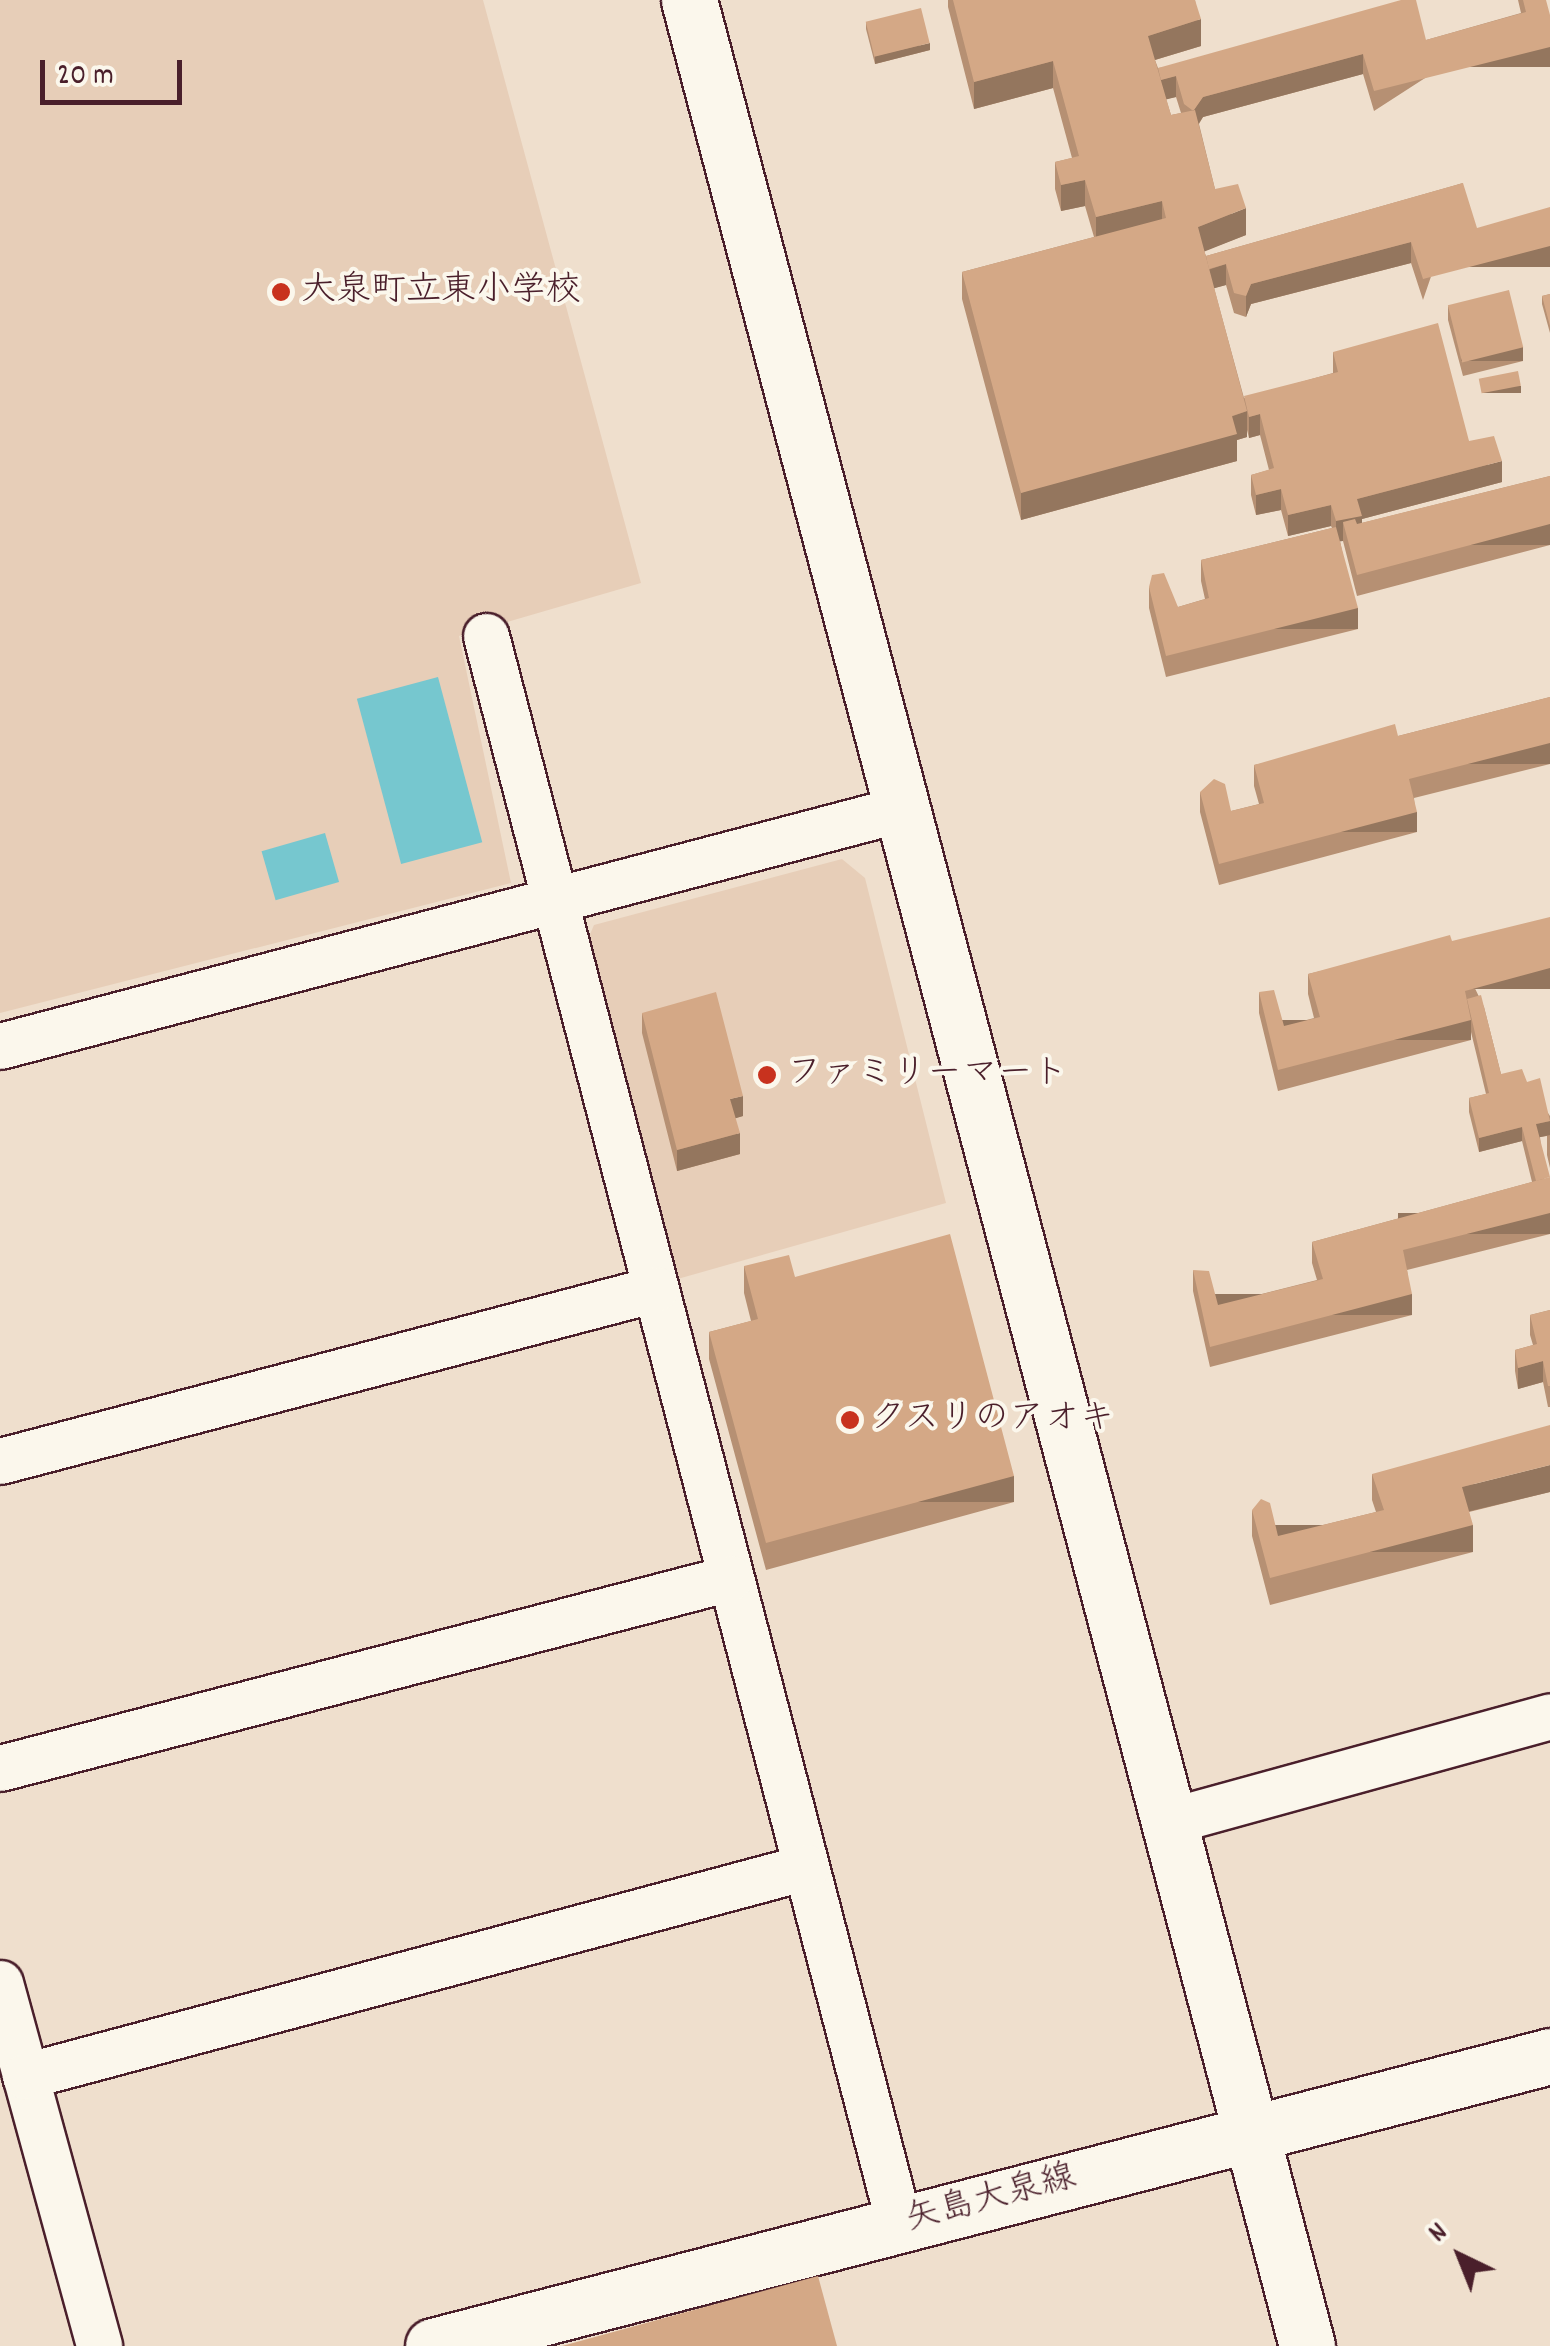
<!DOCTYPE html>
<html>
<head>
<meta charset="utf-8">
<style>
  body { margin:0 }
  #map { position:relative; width:1550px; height:2346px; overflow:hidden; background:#efdfcd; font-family:Dekko,"Klee One",sans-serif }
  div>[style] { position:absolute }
  .built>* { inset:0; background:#e7ceb8 }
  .water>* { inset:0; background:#76c7cf; transform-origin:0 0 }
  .roads { filter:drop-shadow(2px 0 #4a1f2b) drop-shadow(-2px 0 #4a1f2b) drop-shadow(0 2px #4a1f2b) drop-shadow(0 -2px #4a1f2b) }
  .street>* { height:45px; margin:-22.5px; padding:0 22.5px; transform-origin:22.5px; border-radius:22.5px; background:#fbf7ec }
  .secondary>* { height:55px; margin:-27.5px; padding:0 27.5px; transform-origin:27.5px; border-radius:27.5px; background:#fbf7ec }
  .wall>* { inset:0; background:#b69073 }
  .shaded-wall>* { inset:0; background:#94765e; transform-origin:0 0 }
  .building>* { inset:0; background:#d4a886; transform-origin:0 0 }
  .dots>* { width:28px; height:28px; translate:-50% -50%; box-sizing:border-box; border:5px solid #fbf7ec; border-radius:50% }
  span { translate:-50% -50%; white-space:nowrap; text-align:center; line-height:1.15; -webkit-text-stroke:8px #fbf7ec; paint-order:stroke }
  .poi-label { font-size:35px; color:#4a1f2b }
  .left { translate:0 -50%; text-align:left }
  .street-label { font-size:35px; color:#4a1f2b }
  .north { position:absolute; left:1410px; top:2206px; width:100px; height:100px; -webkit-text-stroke:8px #fbf7ec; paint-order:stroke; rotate:317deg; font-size:28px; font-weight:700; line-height:40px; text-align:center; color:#4a1f2b }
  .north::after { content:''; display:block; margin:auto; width:35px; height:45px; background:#4a1f2b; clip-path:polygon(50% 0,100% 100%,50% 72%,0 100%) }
  .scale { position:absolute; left:40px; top:60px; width:142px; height:45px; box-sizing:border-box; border:5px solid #4a1f2b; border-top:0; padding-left:12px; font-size:30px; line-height:35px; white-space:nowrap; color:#4a1f2b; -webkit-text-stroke:8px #fbf7ec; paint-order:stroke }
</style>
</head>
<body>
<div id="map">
  <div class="built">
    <i style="clip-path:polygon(0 0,483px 0,641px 583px,459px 636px,511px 883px,0 1013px)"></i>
    <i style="clip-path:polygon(842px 859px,865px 878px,946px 1203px,674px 1280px,585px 946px,594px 925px)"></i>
  </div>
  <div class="water">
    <i style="left:438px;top:677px;width:171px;height:84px;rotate:75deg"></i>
    <i style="left:325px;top:833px;width:51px;height:66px;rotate:74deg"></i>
  </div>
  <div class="roads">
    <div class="street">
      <i style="left:486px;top:636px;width:1641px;rotate:75.42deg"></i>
      <i style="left:0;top:1046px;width:932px;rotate:-14.74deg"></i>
      <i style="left:0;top:1461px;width:677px;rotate:-14.71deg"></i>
      <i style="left:0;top:1768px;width:754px;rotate:-14.59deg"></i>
      <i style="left:1166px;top:1822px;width:398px;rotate:-15.4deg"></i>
      <i style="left:0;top:1983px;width:376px;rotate:74.7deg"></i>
      <i style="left:25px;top:2076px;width:808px;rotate:-14.98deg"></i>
    </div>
    <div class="secondary">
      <i style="left:689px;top:0;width:2426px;rotate:75.24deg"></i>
      <i style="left:433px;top:2346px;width:1154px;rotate:-14.55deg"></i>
    </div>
  </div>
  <div class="wall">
    <i style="clip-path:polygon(evenodd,948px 0,1195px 0,1201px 46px,1155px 60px,1158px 68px,1426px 40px,1521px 13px,1518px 0,1546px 0,1374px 111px,1363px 74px,1203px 117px,1199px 124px,1215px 189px,1246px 235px,1204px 251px,1206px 256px,1463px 183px,1423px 300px,1411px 263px,1251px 304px,1246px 317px,1234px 313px,1226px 285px,1214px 288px,1244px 398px,1333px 373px,1333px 352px,1469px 441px,1502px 482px,1362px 519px,1362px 523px,1550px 476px,1550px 545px,1357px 596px,1343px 541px,1340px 541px,1358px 629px,1166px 677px,1149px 608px,1149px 587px,1178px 607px,1205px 599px,1201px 581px,1201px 560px,1332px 528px,1331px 526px,1288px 536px,1281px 510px,1256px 515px,1251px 495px,1251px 475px,1269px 470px,1260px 435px,1249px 438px,1247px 430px,1247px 437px,1237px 440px,1237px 461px,1021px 520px,962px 299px,962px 272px,1094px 237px,1085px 206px,1061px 211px,1055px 189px,1055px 162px,1072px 158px,1053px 88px,974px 109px,948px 7px,948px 0,1176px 97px,1181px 113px,1171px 115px,1166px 99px,1176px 97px)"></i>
    <i style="clip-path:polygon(866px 22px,930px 50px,875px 64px,866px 29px)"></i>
    <i style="clip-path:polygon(1550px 294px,1550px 333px,1542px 304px,1542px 296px)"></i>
    <i style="clip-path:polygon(1448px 306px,1523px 361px,1463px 376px,1448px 320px)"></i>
    <i style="clip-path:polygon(1550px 697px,1550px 764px,1414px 798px,1417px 832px,1219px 885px,1200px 812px,1200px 792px,1231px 811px,1259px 804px,1254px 786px,1254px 765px,1398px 736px)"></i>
    <i style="clip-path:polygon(1452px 941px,1484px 1007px,1501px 1074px,1527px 1082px,1550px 1116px,1550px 1168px,1547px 1155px,1547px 1136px,1540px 1137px,1550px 1234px,1407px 1270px,1412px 1315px,1210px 1367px,1193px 1291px,1193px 1270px,1218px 1305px,1317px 1280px,1312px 1263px,1312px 1242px,1532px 1182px,1522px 1141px,1479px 1152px,1469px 1112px,1469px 1098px,1486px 1094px,1471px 1032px,1471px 1040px,1278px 1091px,1259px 1013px,1259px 992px,1284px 1026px,1314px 1018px,1308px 994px,1308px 974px)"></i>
    <i style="clip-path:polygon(642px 1013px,743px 1116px,735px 1118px,740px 1154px,677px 1171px,642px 1033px)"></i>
    <i style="clip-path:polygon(744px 1266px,795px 1277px,1014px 1502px,766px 1570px,709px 1359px,709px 1332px,751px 1321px,744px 1293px)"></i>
    <i style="clip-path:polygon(1550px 1310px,1550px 1407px,1548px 1407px,1543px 1382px,1518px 1389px,1515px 1371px,1515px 1350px,1533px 1345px,1530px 1335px,1530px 1315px)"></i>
    <i style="clip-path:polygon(1372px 1474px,1550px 1492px,1469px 1512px,1473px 1552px,1270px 1605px,1252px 1536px,1252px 1510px,1278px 1536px,1376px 1512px,1372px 1500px)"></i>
  </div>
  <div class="shaded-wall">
    <i style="clip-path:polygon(1201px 19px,1201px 46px,1148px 62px,1148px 36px)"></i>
    <i style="clip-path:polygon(930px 43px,930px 50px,875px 64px,875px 56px)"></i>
    <i style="left:1550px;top:47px;width:20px;height:181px;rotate:90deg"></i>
    <i style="clip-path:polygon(1363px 54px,1363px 74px,1203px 117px,1193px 132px,1193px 111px,1203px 97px)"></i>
    <i style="clip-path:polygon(1053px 61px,1053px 88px,974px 109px,974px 82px)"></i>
    <i style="clip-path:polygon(1176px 76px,1176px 97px,1160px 101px,1160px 80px)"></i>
    <i style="clip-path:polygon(1085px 180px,1085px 206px,1061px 211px,1061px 185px)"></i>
    <i style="clip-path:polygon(1162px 201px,1162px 227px,1096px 244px,1096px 217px)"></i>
    <i style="clip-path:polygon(1246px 208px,1246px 235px,1198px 254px,1198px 227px)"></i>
    <i style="clip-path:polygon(1411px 242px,1411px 263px,1251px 304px,1246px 317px,1246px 296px,1251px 284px)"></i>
    <i style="left:1550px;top:246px;width:21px;height:131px;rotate:90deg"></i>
    <i style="clip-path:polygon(1226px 264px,1226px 285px,1208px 290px,1208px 270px)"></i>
    <i style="left:1523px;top:347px;width:14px;height:62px;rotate:90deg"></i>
    <i style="left:1521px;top:386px;width:7px;height:39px;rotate:90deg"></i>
    <i style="clip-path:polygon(1247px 411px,1247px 437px,1237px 440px,1237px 461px,1021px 520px,1021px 493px)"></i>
    <i style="clip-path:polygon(1260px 414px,1260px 435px,1249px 438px,1249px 417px)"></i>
    <i style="clip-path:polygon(1502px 461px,1502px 482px,1362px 519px,1362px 536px,1343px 522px,1343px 541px,1336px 542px,1336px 521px,1357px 499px)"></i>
    <i style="clip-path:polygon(1281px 489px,1281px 510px,1256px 515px,1256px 495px)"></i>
    <i style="clip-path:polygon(1331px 505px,1331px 526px,1288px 536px,1288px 515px)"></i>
    <i style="left:1550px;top:524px;width:21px;height:200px;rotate:90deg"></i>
    <i style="left:1358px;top:608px;width:21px;height:198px;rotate:90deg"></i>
    <i style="left:1550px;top:743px;width:21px;height:146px;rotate:90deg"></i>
    <i style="left:1417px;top:812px;width:20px;height:205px;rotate:90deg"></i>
    <i style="left:1550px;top:968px;width:21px;height:88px;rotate:90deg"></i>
    <i style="left:1471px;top:1020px;width:20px;height:199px;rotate:90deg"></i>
    <i style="clip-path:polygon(743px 1096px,743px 1116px,730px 1120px,730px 1099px)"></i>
    <i style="clip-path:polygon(1550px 1121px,1550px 1135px,1536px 1138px,1536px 1124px)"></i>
    <i style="clip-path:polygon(1522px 1127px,1522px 1141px,1479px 1152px,1479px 1138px)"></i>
    <i style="clip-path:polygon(740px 1133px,740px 1154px,677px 1171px,677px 1150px)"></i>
    <i style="left:1550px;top:1213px;width:21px;height:152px;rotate:90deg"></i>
    <i style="left:1412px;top:1294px;width:21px;height:209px;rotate:90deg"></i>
    <i style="clip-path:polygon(1543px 1361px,1543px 1382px,1518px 1389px,1518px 1368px)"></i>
    <i style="clip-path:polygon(1550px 1465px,1550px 1492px,1462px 1513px,1462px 1487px)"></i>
    <i style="left:1014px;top:1476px;width:26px;height:257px;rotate:90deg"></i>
    <i style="left:1473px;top:1525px;width:27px;height:210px;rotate:90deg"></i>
  </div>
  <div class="building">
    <i style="clip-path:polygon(953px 0,1195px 0,1201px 19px,1148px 36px,1171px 115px,1195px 110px,1215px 189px,1238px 184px,1246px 208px,1198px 227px,1247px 411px,1232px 416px,1237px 434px,1021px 493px,962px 272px,1166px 218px,1162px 201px,1096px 217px,1085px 180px,1061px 185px,1055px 162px,1079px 156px,1053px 61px,974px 82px)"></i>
    <i style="clip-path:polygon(1401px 0,1416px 0,1426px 40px,1526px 12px,1523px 0,1546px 0,1550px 15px,1550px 47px,1374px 91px,1363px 54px,1203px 97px,1194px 110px,1192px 110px,1184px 104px,1176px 76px,1161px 80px,1158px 68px)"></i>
    <i style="left:921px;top:8px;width:36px;height:57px;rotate:76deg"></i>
    <i style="clip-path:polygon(1463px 183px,1477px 228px,1550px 207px,1550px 246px,1423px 279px,1411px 242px,1251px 284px,1246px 296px,1234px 293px,1226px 264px,1209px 269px,1206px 256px)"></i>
    <i style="left:1509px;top:290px;width:59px;height:63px;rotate:76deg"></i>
    <i style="clip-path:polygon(1550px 294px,1550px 326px,1542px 296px)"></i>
    <i style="clip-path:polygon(1438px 323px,1469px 441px,1494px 436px,1502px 461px,1357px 499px,1362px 516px,1336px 521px,1331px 505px,1288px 515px,1281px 489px,1256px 495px,1251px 475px,1274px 468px,1260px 414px,1249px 417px,1244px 396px,1338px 372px,1333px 352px)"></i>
    <i style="left:1518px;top:371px;width:15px;height:40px;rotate:79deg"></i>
    <i style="clip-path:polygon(1550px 476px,1550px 524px,1357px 575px,1343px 522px,1355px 519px,1357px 524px)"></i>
    <i style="clip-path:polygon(1336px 527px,1358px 608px,1166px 656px,1149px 587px,1152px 575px,1164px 573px,1178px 607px,1209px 598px,1201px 560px)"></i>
    <i style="clip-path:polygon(1550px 697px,1550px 743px,1409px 779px,1417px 812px,1219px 864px,1200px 792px,1214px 779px,1225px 784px,1231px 811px,1264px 803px,1254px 765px,1395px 724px,1398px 736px)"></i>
    <i style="clip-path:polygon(1550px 917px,1550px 968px,1465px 991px,1471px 1020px,1278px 1070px,1259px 992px,1274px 990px,1284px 1026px,1320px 1017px,1308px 974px,1450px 935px,1452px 941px)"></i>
    <i style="clip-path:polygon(716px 992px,743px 1096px,730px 1099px,740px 1133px,677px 1150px,642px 1013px)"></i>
    <i style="clip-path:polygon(1481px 995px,1501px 1074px,1522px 1069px,1527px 1082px,1540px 1078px,1550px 1121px,1536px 1124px,1550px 1177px,1536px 1181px,1522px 1127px,1479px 1138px,1469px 1098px,1489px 1093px,1467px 999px)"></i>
    <i style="clip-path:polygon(1550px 1177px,1550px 1213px,1403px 1250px,1412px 1294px,1210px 1347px,1193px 1270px,1209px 1271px,1218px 1305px,1323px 1279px,1312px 1242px)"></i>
    <i style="clip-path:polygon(950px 1234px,1014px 1476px,766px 1543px,709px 1332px,758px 1319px,744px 1266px,789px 1255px,795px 1277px)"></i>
    <i style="clip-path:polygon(1550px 1310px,1550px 1386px,1548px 1386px,1543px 1361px,1518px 1368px,1515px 1350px,1537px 1344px,1530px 1315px)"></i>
    <i style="clip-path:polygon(1550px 1425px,1550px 1465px,1462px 1487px,1473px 1525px,1270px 1578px,1252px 1510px,1261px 1499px,1270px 1503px,1278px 1536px,1384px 1510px,1372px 1474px)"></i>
    <i style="clip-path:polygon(818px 2276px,837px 2346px,562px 2346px)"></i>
  </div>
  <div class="dots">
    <i style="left:281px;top:292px;background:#c8321e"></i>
    <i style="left:767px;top:1075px;background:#c8321e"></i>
    <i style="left:850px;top:1420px;background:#c8321e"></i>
  </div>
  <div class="poi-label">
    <span class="left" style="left:301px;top:292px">大泉町立東小学校</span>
    <span class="left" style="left:787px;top:1075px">ファミリーマート</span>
    <span class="left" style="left:870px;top:1420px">クスリのアオキ</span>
  </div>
  <div class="street-label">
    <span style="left:991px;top:2200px;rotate:-15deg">矢島大泉線</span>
  </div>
  <div class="north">N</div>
  <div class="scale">20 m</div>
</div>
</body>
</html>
